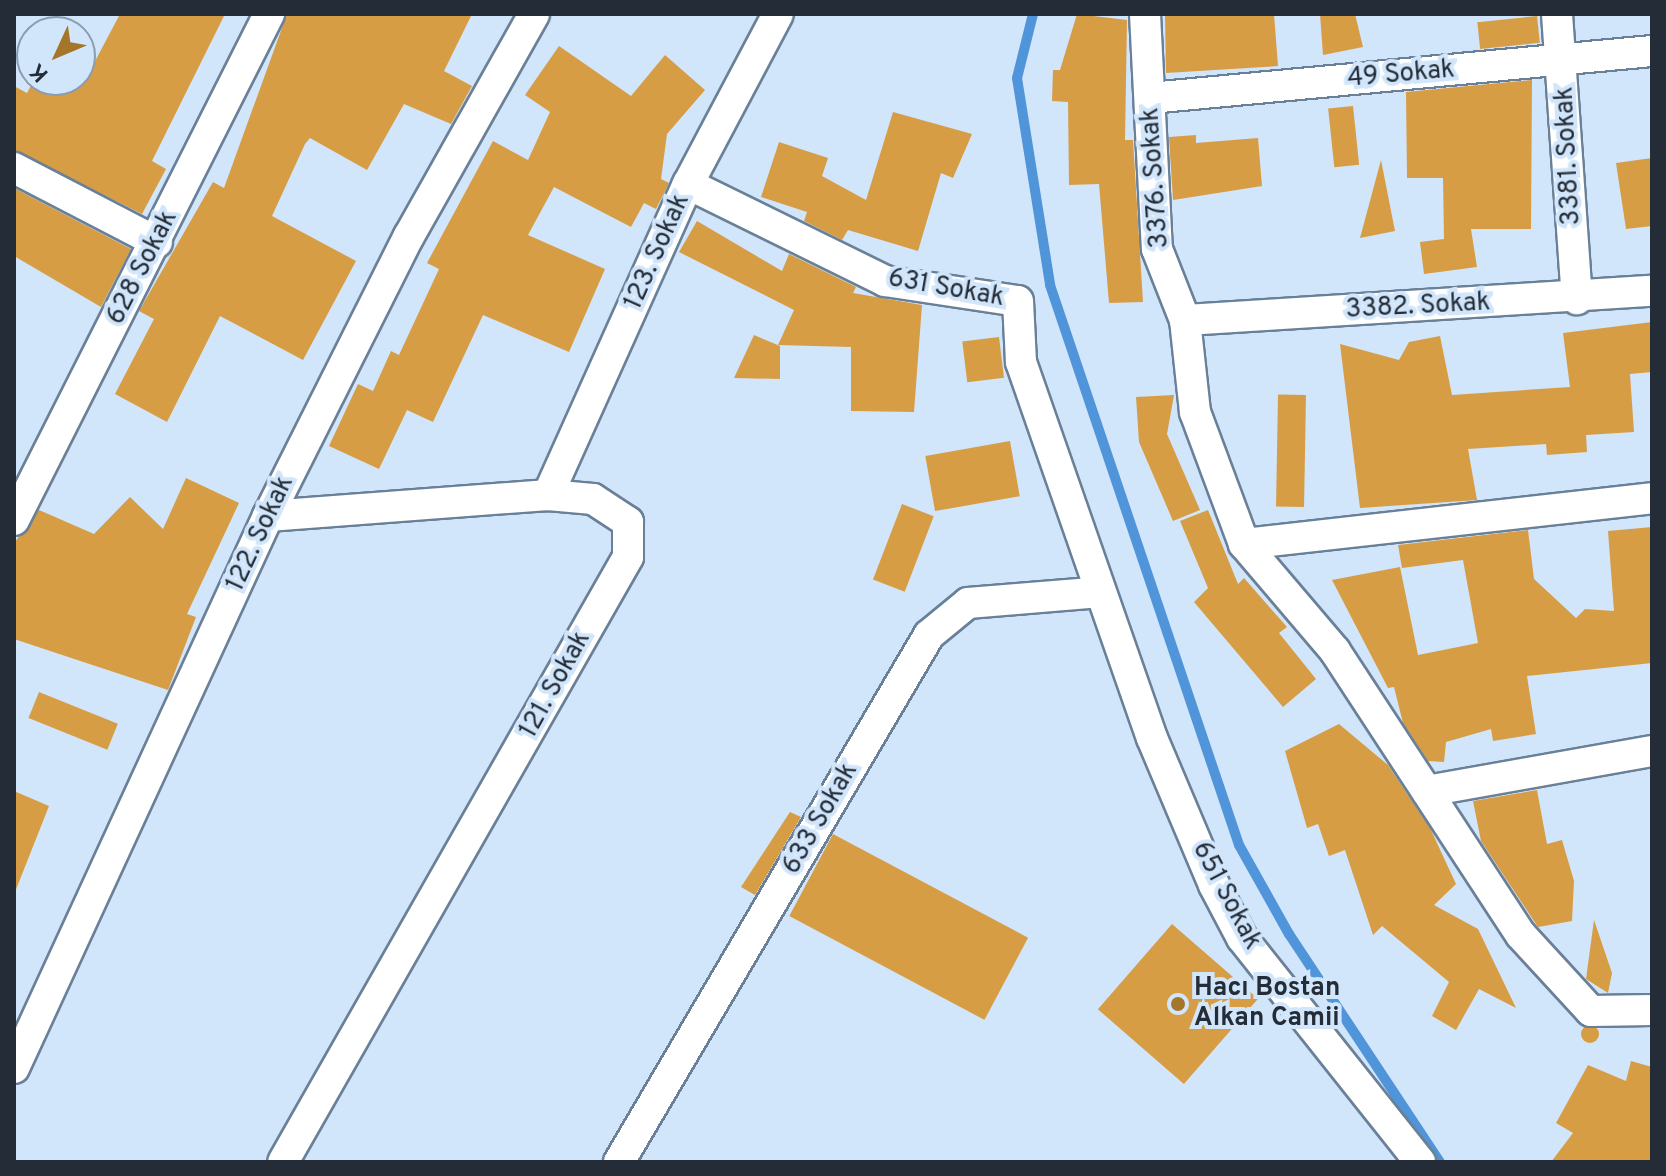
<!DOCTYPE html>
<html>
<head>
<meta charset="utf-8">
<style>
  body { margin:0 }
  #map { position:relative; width:1666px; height:1176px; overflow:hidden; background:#d1e5fb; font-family:Overpass,sans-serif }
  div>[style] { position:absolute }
  .stream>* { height:10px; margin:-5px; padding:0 5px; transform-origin:5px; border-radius:5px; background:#5095d9 }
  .building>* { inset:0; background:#d79d45; transform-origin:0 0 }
  .round { border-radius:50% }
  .roads { filter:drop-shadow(2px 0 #698098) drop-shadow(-2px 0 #698098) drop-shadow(0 2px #698098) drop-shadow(0 -2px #698098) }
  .street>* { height:30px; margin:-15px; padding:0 15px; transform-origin:15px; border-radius:15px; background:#fff }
  .dots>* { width:22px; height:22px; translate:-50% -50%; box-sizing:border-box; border:4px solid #d1e5fb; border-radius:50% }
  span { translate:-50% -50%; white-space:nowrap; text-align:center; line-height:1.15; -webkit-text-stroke:8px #d1e5fb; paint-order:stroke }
  .street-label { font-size:26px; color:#242d37 }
  .poi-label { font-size:26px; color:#242d37; font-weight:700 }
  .left { translate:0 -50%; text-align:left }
  .frame { position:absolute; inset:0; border:16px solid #242d37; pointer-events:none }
  .north { position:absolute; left:16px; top:16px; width:80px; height:80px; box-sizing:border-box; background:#d1e5fb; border:2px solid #8c9bad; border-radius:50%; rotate:226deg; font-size:22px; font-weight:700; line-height:32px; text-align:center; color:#242d37 }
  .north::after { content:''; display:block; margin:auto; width:28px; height:36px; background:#a5752a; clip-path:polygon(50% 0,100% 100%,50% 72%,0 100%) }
</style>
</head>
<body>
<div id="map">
  <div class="stream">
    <i style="left:1033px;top:14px;width:66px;rotate:104deg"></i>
    <i style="left:1017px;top:78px;width:210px;rotate:80.9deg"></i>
    <i style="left:1050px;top:285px;width:591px;rotate:71.35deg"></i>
    <i style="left:1239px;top:845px;width:102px;rotate:60.7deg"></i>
    <i style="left:1289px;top:934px;width:273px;rotate:56.5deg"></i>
  </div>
  <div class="building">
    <i style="clip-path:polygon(120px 14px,225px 14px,152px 161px,166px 169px,142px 214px,14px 150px,14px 86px,27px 93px,34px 80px,85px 80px)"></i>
    <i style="clip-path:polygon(287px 14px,472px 14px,444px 71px,472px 86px,451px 124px,404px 104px,367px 170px,310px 138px,305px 144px,272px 216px,356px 261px,303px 360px,220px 316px,167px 422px,115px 394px,154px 319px,139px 311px,213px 182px,224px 188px)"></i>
    <i style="clip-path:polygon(1077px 14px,1127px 20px,1125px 140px,1133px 140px,1143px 302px,1109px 303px,1099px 184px,1069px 185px,1068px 102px,1052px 101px,1053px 70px,1060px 70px)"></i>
    <i style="clip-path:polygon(1165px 14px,1274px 14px,1278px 66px,1166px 73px)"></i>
    <i style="clip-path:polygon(1320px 14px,1355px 14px,1363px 47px,1323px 55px)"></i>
    <i style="left:1537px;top:16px;width:27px;height:60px;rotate:84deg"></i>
    <i style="clip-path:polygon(559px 46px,631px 96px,665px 55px,705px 90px,667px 134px,661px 179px,669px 183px,656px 209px,644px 203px,631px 227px,554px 187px,528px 235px,605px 269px,569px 352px,483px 315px,433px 422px,407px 410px,379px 469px,329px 446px,358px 384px,373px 391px,391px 351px,399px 355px,439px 269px,427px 263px,493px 141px,528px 160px,550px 112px,525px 95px)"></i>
    <i style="clip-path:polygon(1532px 80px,1531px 229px,1471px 229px,1477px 267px,1424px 274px,1420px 242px,1444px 239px,1443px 178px,1407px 178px,1406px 92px)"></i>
    <i style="left:1353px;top:106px;width:59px;height:25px;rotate:84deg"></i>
    <i style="clip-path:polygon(893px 112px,972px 134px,953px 178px,941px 173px,918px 251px,848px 230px,842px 240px,804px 221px,807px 212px,761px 197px,779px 142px,828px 158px,822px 176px,866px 200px)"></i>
    <i style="clip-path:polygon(1196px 135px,1196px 143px,1258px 138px,1262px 186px,1173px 200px,1169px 137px)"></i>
    <i style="clip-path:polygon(1652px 158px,1652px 226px,1626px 229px,1616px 163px)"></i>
    <i style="clip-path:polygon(1381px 160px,1395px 231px,1360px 238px)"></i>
    <i style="clip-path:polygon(14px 188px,131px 249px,101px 307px,14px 256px)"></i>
    <i style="clip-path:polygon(697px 221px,782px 271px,789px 254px,856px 287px,853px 293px,922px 305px,914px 412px,851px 411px,851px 347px,778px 345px,794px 310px,679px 252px)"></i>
    <i style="clip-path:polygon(1652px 322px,1652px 372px,1630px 374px,1634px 432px,1586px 435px,1587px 452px,1547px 455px,1546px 444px,1468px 449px,1477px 500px,1360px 508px,1340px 344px,1399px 360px,1409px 342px,1440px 336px,1452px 395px,1570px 387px,1563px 333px)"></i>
    <i style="clip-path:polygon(754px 335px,780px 346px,780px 379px,734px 378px)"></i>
    <i style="left:999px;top:337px;width:41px;height:37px;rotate:83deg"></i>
    <i style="clip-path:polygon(1174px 395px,1167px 434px,1200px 510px,1173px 521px,1139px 442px,1136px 397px)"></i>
    <i style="left:1306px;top:395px;width:112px;height:28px;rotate:91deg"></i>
    <i style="left:1010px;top:441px;width:56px;height:86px;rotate:80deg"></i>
    <i style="clip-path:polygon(186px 478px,239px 503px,187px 614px,196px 617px,168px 690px,14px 639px,14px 543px,39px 510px,94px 534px,130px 497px,163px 529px)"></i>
    <i style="left:902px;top:504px;width:34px;height:81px;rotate:21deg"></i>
    <i style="clip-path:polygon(1208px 510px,1238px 584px,1244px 578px,1287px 627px,1279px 633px,1316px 679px,1283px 707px,1194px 602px,1208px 588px,1180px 521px)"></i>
    <i style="clip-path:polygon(1652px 527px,1652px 663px,1527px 676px,1536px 734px,1493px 741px,1491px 729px,1446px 742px,1444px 762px,1428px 761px,1403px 723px,1394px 687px,1388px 688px,1332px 580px,1400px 567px,1418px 655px,1478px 643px,1463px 560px,1402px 568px,1398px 545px,1528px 530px,1534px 579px,1576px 618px,1585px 609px,1614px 611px,1608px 531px)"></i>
    <i style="left:39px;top:692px;width:85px;height:28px;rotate:22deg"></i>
    <i style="clip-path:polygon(1339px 724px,1388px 765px,1430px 828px,1456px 884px,1434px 905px,1478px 929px,1516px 1008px,1479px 989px,1456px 1030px,1432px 1016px,1449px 982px,1382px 926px,1373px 935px,1345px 850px,1329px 856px,1318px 824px,1307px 828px,1285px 751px)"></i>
    <i style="clip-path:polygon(1537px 790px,1547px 844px,1562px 840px,1574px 881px,1572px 921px,1538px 927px,1481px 841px,1473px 801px)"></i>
    <i style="clip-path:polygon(14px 791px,49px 806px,15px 892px,14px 891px)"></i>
    <i style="clip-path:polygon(790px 812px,801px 817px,755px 895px,741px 887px)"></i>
    <i style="left:833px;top:834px;width:221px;height:93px;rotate:28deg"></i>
    <i style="clip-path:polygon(1594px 920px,1612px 973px,1608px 993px,1586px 979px)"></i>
    <i style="left:1172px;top:924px;width:114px;height:113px;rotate:41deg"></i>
    <i class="round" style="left:1581px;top:1025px;width:18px;height:18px"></i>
    <i style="clip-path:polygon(1631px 1061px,1652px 1067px,1652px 1162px,1551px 1162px,1573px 1133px,1556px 1123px,1588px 1065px,1626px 1081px)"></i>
  </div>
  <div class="roads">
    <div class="street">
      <i style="left:1145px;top:14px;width:235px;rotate:87.1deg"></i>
      <i style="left:1157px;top:249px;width:76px;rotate:68.5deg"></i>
      <i style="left:1185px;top:320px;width:93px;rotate:83.8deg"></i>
      <i style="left:1195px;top:412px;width:141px;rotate:69.6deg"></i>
      <i style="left:1244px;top:544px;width:140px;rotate:49.6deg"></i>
      <i style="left:1335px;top:651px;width:339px;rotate:56.8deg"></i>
      <i style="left:1521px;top:935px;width:103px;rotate:47.4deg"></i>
      <i style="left:1591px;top:1011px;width:61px;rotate:-0.9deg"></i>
      <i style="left:1557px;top:14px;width:286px;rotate:86deg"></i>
      <i style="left:1150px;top:98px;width:504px;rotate:-5.35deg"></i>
      <i style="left:14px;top:168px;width:161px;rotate:27.4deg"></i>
      <i style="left:688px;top:184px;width:220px;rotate:26.2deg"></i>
      <i style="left:885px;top:281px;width:134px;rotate:8.6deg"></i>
      <i style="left:1018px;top:301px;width:61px;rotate:87.2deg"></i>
      <i style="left:1021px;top:362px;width:398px;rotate:70.8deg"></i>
      <i style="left:1152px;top:738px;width:160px;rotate:67.1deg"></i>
      <i style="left:1214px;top:885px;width:60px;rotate:62.2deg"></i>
      <i style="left:1242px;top:938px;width:286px;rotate:51.5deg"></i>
      <i style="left:1185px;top:320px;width:468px;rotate:-3.6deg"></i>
      <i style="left:548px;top:495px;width:341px;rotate:-65.8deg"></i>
      <i style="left:688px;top:184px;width:192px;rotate:-62.1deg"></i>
      <i style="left:268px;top:516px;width:281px;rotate:-4.3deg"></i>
      <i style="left:548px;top:495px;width:45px;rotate:5.1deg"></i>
      <i style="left:593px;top:499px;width:42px;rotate:33.3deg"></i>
      <i style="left:628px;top:522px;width:35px;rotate:90deg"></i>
      <i style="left:628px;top:557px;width:696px;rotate:119.69deg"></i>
      <i style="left:14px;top:520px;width:567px;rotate:-63.25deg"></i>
      <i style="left:1244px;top:544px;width:411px;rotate:-6.4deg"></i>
      <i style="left:1427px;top:791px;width:229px;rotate:-10.1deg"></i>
      <i style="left:14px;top:1068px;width:608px;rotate:-65.29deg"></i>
      <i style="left:268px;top:516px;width:313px;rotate:-63.3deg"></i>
      <i style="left:409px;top:236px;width:255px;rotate:-60.6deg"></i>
      <i style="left:619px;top:1162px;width:611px;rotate:-59.53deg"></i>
      <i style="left:929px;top:635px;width:50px;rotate:-39.4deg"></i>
      <i style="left:968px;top:603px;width:133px;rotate:-4.7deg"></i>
    </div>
  </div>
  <div class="dots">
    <i style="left:1178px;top:1004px;background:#a5752a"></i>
  </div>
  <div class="street-label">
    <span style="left:1401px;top:75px;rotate:-5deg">49 Sokak</span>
    <span style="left:1569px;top:156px;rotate:-93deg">3381. Sokak</span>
    <span style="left:1156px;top:178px;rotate:-94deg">3376. Sokak</span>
    <span style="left:658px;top:252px;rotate:-66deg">123. Sokak</span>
    <span style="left:143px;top:268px;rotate:-63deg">628 Sokak</span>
    <span style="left:946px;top:289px;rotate:10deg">631 Sokak</span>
    <span style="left:1418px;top:307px;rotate:-3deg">3382. Sokak</span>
    <span style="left:261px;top:534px;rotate:-65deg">122. Sokak</span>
    <span style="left:556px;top:685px;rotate:-61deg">121. Sokak</span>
    <span style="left:821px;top:819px;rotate:-60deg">633 Sokak</span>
    <span style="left:1226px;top:896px;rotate:62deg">651 Sokak</span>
  </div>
  <div class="poi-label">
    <span class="left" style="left:1194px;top:1004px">Hacı Bostan<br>Alkan Camii</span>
  </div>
  <div class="frame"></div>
  <div class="north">K</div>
</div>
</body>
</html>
